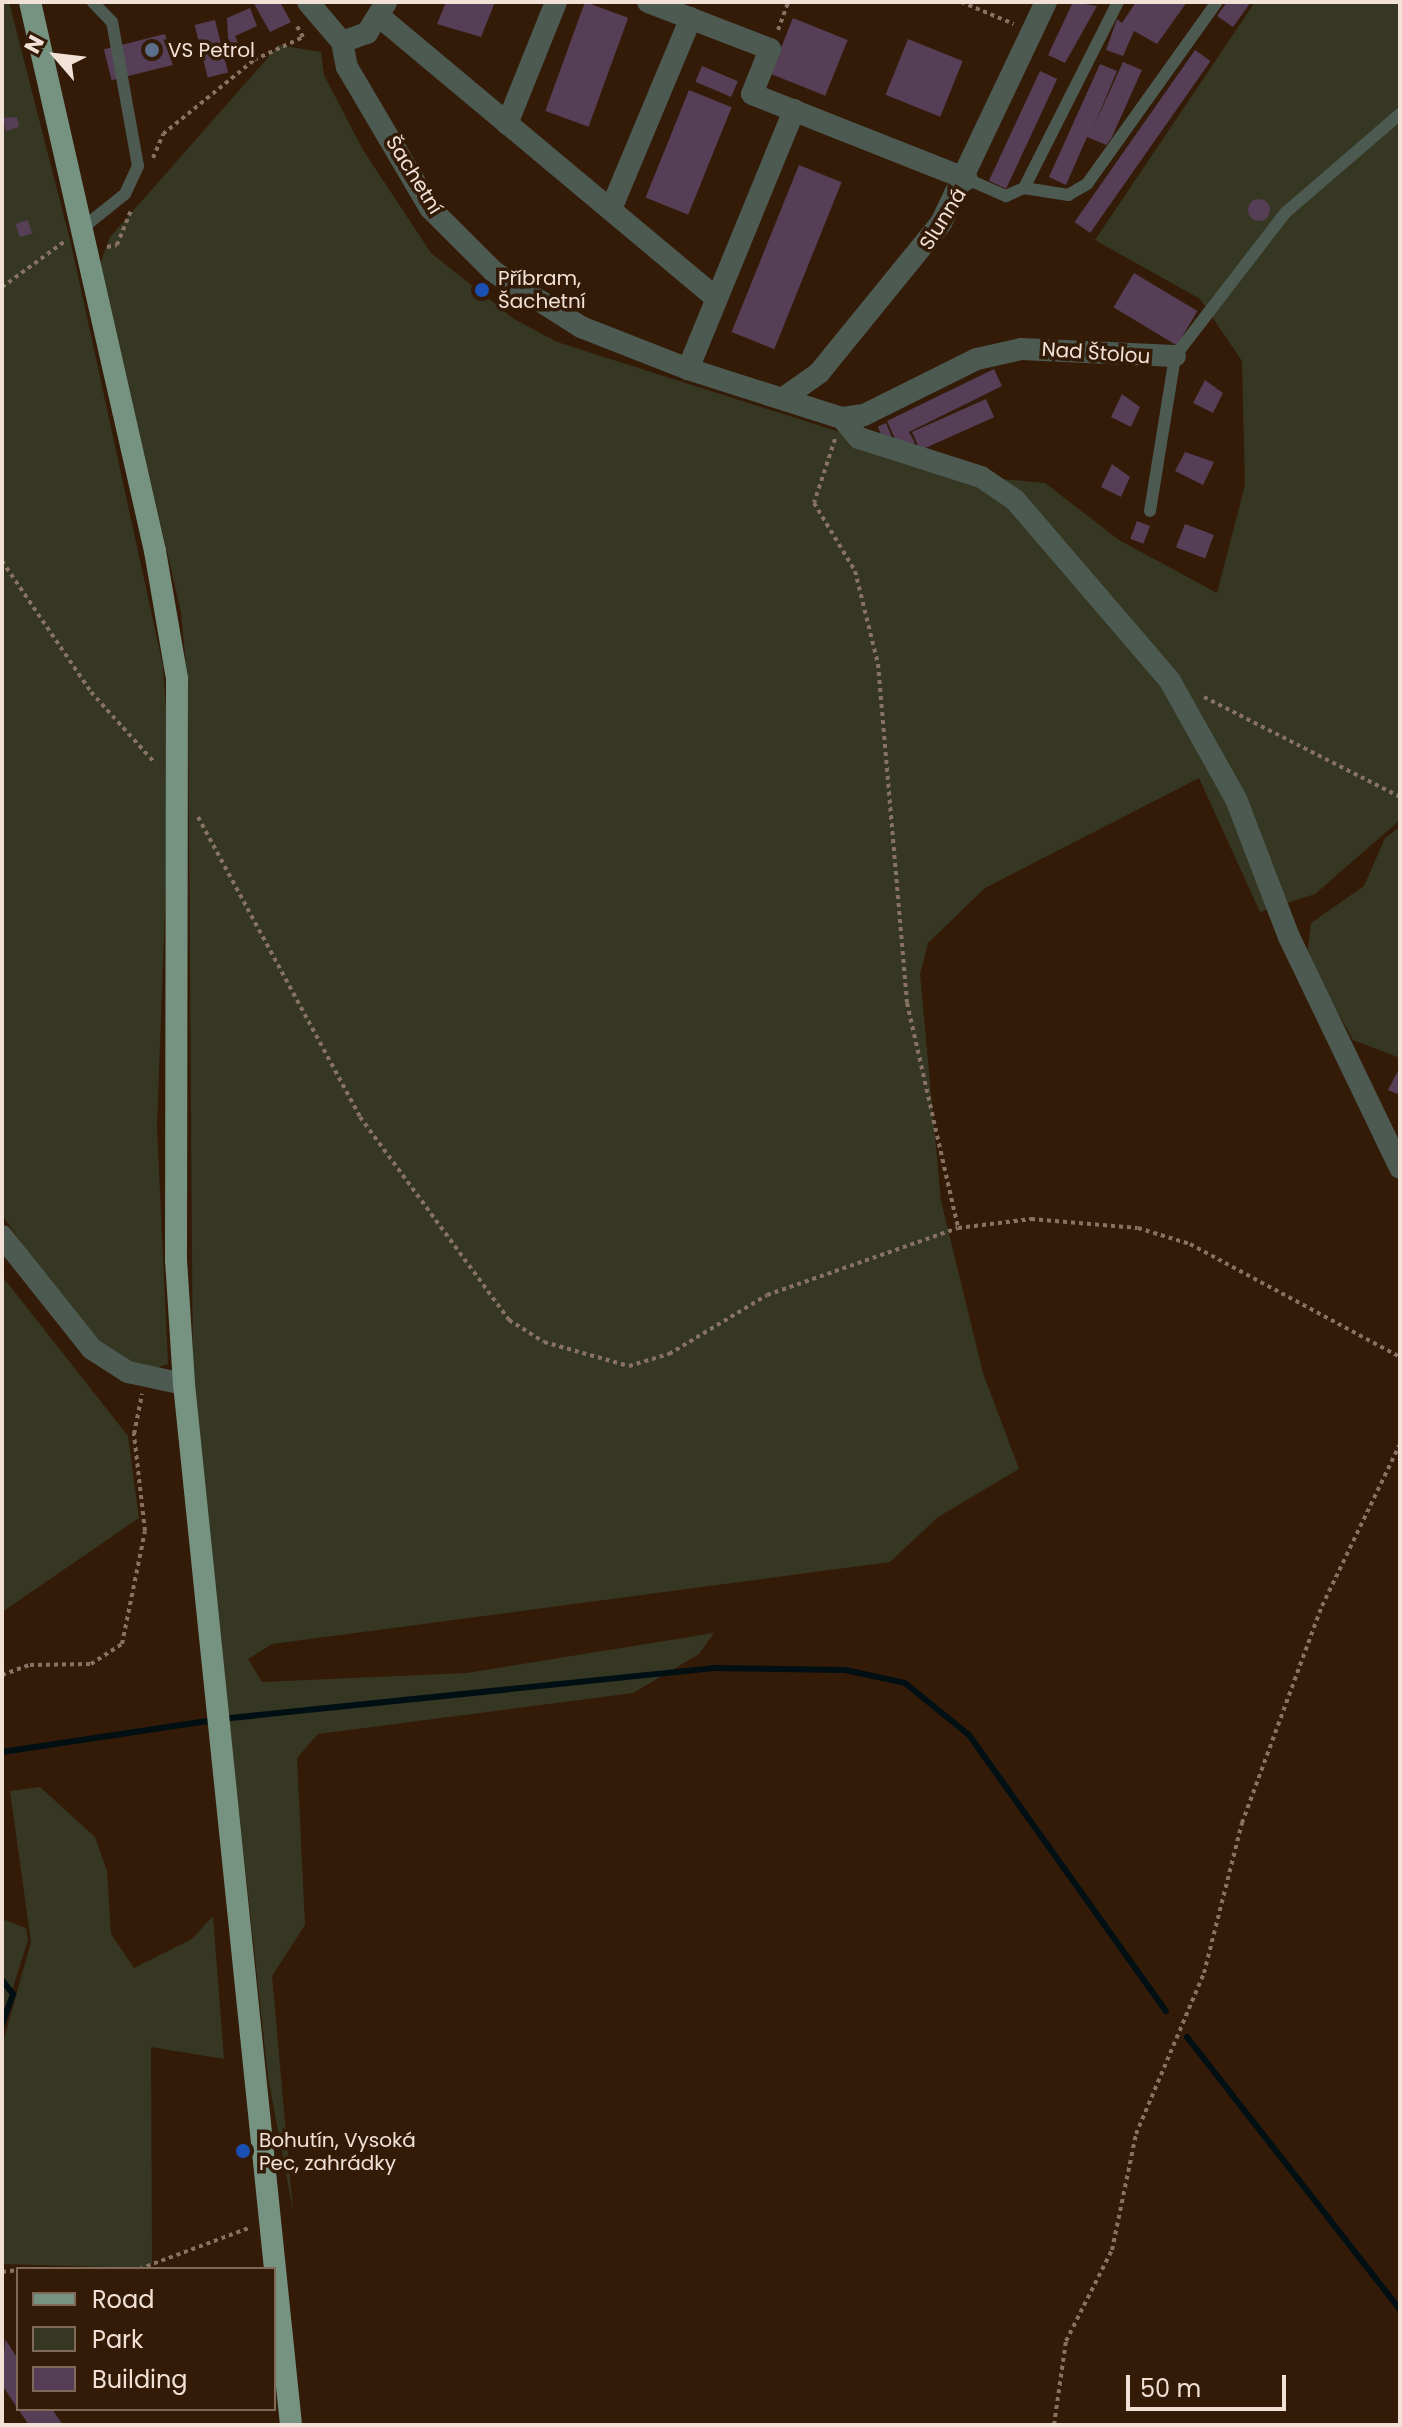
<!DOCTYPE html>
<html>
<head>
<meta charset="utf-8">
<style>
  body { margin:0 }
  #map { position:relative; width:1402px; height:2427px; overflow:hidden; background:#331b08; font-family:Poppins,sans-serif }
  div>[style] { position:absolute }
  .green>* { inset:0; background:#363723 }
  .stream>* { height:6px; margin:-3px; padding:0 3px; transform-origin:3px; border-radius:3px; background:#000f14 }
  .building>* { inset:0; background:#553e56; transform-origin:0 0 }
  .round { border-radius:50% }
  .path>* { height:4px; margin-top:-2px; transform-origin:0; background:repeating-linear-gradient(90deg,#877263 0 4px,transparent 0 8px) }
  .service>* { height:12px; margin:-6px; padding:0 6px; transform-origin:6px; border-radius:6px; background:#4c5a52 }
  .minor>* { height:22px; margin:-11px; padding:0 11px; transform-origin:11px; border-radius:11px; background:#4c5a52 }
  .primary>* { height:22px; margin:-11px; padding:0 11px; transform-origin:11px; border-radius:11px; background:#769281 }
  .dots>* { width:22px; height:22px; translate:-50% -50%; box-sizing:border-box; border:4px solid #331b08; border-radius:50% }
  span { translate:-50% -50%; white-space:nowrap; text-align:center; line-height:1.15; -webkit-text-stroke:7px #331b08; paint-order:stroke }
  .poi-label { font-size:20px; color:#f2e1d6 }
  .left { translate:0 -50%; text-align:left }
  .street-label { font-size:20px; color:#f2e1d6 }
  .frame { position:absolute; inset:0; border:4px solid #f2e1d6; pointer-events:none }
  .legend { position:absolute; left:16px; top:2267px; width:260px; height:144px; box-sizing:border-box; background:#331b08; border:2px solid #7f6a5a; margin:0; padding:10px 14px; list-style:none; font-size:24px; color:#f2e1d6 }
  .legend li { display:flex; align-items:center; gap:16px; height:40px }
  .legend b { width:40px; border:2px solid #7f6a5a }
  .north { position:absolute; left:16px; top:16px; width:80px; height:80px; -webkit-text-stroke:6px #331b08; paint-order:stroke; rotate:298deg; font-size:22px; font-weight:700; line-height:32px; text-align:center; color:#f2e1d6 }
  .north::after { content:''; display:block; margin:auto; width:28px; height:36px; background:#f2e1d6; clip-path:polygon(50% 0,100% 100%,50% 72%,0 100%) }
  .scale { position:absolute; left:1126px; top:2375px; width:160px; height:36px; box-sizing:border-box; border:4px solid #f2e1d6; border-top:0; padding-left:10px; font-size:24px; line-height:28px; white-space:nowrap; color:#f2e1d6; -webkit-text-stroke:6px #331b08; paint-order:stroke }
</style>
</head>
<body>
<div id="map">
  <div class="green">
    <i style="clip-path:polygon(2px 2px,9px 2px,71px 244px,163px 666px,170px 771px,157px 1127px,168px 1364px,147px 1371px,109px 1356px,80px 1326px,2px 1215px)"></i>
    <i style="clip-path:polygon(1255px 2px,1400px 2px,1400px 820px,1315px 894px,1260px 912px,1199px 778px,985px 888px,928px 943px,920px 974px,941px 1201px,983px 1373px,1019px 1469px,938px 1517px,890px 1562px,272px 1644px,248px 1659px,262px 1682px,467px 1673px,714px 1633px,699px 1654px,633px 1693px,318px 1734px,297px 1758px,305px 1925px,272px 1976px,293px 2211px,268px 2077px,193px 1387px,188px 687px,181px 612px,100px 264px,110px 237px,279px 45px,321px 52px,324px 75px,363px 150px,431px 253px,514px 319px,557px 342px,981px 477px,1045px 483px,1119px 540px,1217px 593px,1245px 485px,1242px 361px,1200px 299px,1095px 240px)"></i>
    <i style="clip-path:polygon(1400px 827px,1400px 1058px,1353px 1040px,1307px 957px,1311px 923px,1364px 886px,1385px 838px)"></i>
    <i style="clip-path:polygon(2px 1276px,128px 1436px,139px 1518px,2px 1612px)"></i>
    <i style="clip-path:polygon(40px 1787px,95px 1837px,107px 1871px,111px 1934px,134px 1968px,192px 1939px,213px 1916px,224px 2059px,151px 2047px,152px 2264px,144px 2268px,2px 2264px,2px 2046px,31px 1942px,10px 1791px)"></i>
    <i style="clip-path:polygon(2px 1919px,26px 1928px,28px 1940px,2px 2022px)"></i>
  </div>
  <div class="stream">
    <i style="left:2px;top:1752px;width:221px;rotate:-8.6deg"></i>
    <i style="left:221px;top:1719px;width:495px;rotate:-5.9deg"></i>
    <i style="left:713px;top:1668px;width:132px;rotate:0.9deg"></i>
    <i style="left:845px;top:1670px;width:61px;rotate:12.2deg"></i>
    <i style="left:905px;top:1683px;width:82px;rotate:39.1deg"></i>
    <i style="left:969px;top:1735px;width:339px;rotate:54.5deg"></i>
    <i style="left:2px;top:1980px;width:18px;rotate:52deg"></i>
    <i style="left:13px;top:1994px;width:33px;rotate:110deg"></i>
    <i style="left:1187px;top:2037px;width:346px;rotate:52deg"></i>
  </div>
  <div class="building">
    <i style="clip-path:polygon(253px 2px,280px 2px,291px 22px,270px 32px)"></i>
    <i style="clip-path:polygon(446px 2px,495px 2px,481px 37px,437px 24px)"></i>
    <i style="left:585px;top:2px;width:46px;height:116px;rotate:20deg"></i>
    <i style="clip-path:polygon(1073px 2px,1097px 6px,1065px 63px,1048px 55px)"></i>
    <i style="clip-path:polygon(1136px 2px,1187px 2px,1157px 44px,1134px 31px,1123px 56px,1106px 50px,1117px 19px,1122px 23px)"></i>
    <i style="clip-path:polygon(1227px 2px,1251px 2px,1233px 27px,1217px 16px)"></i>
    <i style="clip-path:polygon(250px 8px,257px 26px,235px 36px,242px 52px,229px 58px,227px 18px)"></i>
    <i style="left:793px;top:18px;width:59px;height:60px;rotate:22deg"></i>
    <i style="left:215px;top:20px;width:54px;height:21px;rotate:76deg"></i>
    <i style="left:165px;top:34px;width:32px;height:63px;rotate:76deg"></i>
    <i style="left:908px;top:39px;width:59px;height:60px;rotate:22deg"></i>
    <i style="left:1195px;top:50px;width:19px;height:210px;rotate:35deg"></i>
    <i style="clip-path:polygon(1123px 62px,1142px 70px,1111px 139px,1106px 145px,1087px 137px,1066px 185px,1049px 177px,1100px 64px,1117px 71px,1093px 128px)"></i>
    <i style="left:702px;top:66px;width:39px;height:17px;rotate:23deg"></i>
    <i style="left:1040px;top:71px;width:19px;height:121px;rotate:25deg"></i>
    <i style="left:689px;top:90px;width:46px;height:116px;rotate:22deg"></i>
    <i style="clip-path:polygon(17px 117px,19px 127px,6px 131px,3px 118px)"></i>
    <i style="left:799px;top:165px;width:46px;height:180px;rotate:22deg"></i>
    <i class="round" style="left:1248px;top:199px;width:22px;height:22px"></i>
    <i style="left:28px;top:220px;width:14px;height:13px;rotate:73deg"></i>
    <i style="left:1134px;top:273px;width:74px;height:40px;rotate:31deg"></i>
    <i style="clip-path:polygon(994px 369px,1002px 386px,909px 432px,915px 443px,900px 450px,887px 421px)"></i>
    <i style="clip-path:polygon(1205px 380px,1223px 393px,1213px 413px,1193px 403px)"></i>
    <i style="clip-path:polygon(1122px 394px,1140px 407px,1131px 427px,1111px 417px)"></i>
    <i style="left:986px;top:399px;width:20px;height:81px;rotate:66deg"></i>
    <i style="left:886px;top:423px;width:15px;height:9px;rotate:67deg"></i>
    <i style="clip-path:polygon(1185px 452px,1214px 462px,1203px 485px,1175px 471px)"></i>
    <i style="clip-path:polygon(1112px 464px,1130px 477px,1121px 497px,1101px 487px)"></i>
    <i style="left:1137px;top:521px;width:14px;height:19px;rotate:21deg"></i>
    <i style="left:1185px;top:524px;width:31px;height:25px;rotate:21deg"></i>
    <i style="clip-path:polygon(1400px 1067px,1400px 1095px,1388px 1090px)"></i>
    <i style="clip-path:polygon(5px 2339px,18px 2359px,18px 2409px,2px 2385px)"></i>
    <i style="clip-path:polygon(18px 2409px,52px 2409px,63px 2425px,29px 2425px)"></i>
  </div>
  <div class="path">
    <i style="left:961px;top:2px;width:57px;rotate:22.5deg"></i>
    <i style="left:778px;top:30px;width:30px;rotate:-70deg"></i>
    <i style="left:153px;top:158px;width:26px;rotate:-67deg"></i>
    <i style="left:163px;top:134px;width:117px;rotate:-39.1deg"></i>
    <i style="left:254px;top:60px;width:54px;rotate:-25.1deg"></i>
    <i style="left:303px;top:37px;width:13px;rotate:-119deg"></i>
    <i style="left:107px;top:247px;width:10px;rotate:-11deg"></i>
    <i style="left:117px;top:245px;width:37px;rotate:-68deg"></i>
    <i style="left:2px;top:287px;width:77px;rotate:-36deg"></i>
    <i style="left:835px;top:439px;width:67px;rotate:108.2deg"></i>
    <i style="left:814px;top:503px;width:79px;rotate:58.9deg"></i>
    <i style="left:855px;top:571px;width:96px;rotate:76.1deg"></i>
    <i style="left:878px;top:664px;width:340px;rotate:85.1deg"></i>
    <i style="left:907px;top:1003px;width:231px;rotate:77.2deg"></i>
    <i style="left:2px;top:561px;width:158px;rotate:55.8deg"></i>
    <i style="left:91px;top:692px;width:96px;rotate:48deg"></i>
    <i style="left:1204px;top:697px;width:220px;rotate:27deg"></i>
    <i style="left:198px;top:817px;width:341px;rotate:61.6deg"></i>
    <i style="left:360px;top:1117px;width:252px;rotate:53.7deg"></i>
    <i style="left:509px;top:1320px;width:41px;rotate:32.2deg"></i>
    <i style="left:544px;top:1342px;width:88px;rotate:15.8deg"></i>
    <i style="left:629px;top:1366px;width:42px;rotate:-16.7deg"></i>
    <i style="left:669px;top:1354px;width:114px;rotate:-31deg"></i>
    <i style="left:767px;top:1295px;width:202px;rotate:-19.3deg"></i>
    <i style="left:958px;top:1228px;width:74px;rotate:-7deg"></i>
    <i style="left:1031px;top:1219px;width:107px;rotate:4.8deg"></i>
    <i style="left:1138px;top:1228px;width:54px;rotate:17.1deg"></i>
    <i style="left:1190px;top:1244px;width:238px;rotate:28.3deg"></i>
    <i style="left:2px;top:1675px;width:30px;rotate:-20deg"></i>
    <i style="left:30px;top:1665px;width:61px;rotate:-0.9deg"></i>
    <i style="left:91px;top:1664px;width:37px;rotate:-33deg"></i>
    <i style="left:122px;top:1644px;width:115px;rotate:-78.5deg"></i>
    <i style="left:145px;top:1531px;width:98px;rotate:-96.5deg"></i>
    <i style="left:134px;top:1434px;width:41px;rotate:-78.7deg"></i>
    <i style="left:139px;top:2269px;width:117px;rotate:-20.4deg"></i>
    <i style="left:2px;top:2272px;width:16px;rotate:-7deg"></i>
    <i style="left:1054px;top:2425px;width:85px;rotate:-81.9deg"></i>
    <i style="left:1066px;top:2341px;width:102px;rotate:-63.2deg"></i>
    <i style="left:1112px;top:2250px;width:118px;rotate:-78.3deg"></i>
    <i style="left:1136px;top:2134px;width:175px;rotate:-67.1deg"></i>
    <i style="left:1204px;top:1973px;width:155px;rotate:-75.8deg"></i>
    <i style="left:1242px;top:1823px;width:231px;rotate:-69.8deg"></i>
    <i style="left:1322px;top:1606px;width:180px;rotate:-64.3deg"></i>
  </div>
  <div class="service">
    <i style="left:967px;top:179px;width:43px;rotate:23.6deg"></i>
    <i style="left:1006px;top:196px;width:20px;rotate:-24deg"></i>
    <i style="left:1024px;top:188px;width:208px;rotate:-63.2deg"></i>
    <i style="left:1024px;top:188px;width:45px;rotate:9deg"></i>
    <i style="left:1068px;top:195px;width:22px;rotate:-30deg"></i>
    <i style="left:1087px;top:184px;width:224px;rotate:-54.5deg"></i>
    <i style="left:85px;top:226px;width:51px;rotate:-38.7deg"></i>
    <i style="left:125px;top:194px;width:31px;rotate:-65deg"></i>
    <i style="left:138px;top:166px;width:146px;rotate:-100.2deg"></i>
    <i style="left:112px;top:22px;width:28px;rotate:-134deg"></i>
    <i style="left:1150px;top:511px;width:157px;rotate:-80.8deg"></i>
    <i style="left:1175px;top:356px;width:180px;rotate:-52.4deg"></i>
    <i style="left:1285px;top:213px;width:152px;rotate:-40.7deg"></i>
  </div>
  <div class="minor">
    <i style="left:308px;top:2px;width:52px;rotate:49.6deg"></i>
    <i style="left:648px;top:2px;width:131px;rotate:21.1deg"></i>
    <i style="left:770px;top:49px;width:48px;rotate:111.8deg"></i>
    <i style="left:752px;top:94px;width:231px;rotate:21.6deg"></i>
    <i style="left:380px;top:17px;width:438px;rotate:39.9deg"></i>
    <i style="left:342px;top:42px;width:25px;rotate:79deg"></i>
    <i style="left:347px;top:67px;width:164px;rotate:59.5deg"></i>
    <i style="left:430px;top:208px;width:91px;rotate:45deg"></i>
    <i style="left:494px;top:272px;width:103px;rotate:32.3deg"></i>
    <i style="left:581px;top:327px;width:115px;rotate:21.4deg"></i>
    <i style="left:688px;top:369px;width:162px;rotate:17.7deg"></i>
    <i style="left:842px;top:418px;width:22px;rotate:-8deg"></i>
    <i style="left:864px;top:415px;width:126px;rotate:-26.4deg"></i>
    <i style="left:977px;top:359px;width:45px;rotate:-12.8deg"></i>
    <i style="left:1021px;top:349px;width:154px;rotate:2.6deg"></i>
    <i style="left:342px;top:42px;width:27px;rotate:-20deg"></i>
    <i style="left:367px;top:33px;width:36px;rotate:-58deg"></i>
    <i style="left:507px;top:124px;width:131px;rotate:-68.1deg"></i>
    <i style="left:611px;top:209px;width:207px;rotate:-67.3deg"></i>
    <i style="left:688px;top:369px;width:280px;rotate:-67.7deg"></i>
    <i style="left:785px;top:397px;width:42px;rotate:-35.2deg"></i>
    <i style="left:819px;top:373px;width:193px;rotate:-50.9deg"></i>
    <i style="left:941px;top:223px;width:245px;rotate:-64.6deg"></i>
    <i style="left:842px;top:418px;width:26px;rotate:50deg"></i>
    <i style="left:859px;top:438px;width:128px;rotate:17.7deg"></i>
    <i style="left:981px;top:477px;width:41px;rotate:34.1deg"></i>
    <i style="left:1015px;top:500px;width:238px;rotate:49.4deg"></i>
    <i style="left:1170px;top:681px;width:135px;rotate:60.8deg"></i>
    <i style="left:1236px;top:799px;width:148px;rotate:69deg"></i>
    <i style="left:1289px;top:937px;width:256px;rotate:64.3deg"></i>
    <i style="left:2px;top:1236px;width:144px;rotate:51.5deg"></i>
    <i style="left:92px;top:1349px;width:43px;rotate:32.6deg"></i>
    <i style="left:128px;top:1372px;width:57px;rotate:12.1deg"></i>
  </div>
  <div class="primary">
    <i style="left:30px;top:2px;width:563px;rotate:77.17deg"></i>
    <i style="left:155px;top:551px;width:130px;rotate:80.2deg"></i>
    <i style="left:177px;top:679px;width:581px;rotate:90.1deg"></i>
    <i style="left:176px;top:1260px;width:124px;rotate:86.3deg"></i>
    <i style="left:184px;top:1384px;width:1046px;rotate:84.13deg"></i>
  </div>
  <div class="dots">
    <i style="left:152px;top:50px;background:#5c6f8a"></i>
    <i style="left:482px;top:290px;background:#1a4fb4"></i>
    <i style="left:243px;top:2151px;background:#1a4fb4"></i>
  </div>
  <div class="poi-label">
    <span class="left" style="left:168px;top:50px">VS Petrol</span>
    <span class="left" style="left:498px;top:290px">Příbram,<br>Šachetní</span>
    <span class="left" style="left:259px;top:2152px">Bohutín, Vysoká<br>Pec, zahrádky</span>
  </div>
  <div class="street-label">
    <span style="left:414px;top:175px;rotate:58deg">Šachetní</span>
    <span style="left:943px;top:219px;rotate:-58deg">Slunná</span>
    <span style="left:1096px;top:353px;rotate:4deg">Nad Štolou</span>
  </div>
  <div class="frame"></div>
  <ul class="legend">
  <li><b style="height:10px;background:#769281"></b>Road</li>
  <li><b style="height:22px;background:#363723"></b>Park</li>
  <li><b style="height:22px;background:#553e56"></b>Building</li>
  </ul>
  <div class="north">N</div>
  <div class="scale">50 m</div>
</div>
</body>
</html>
